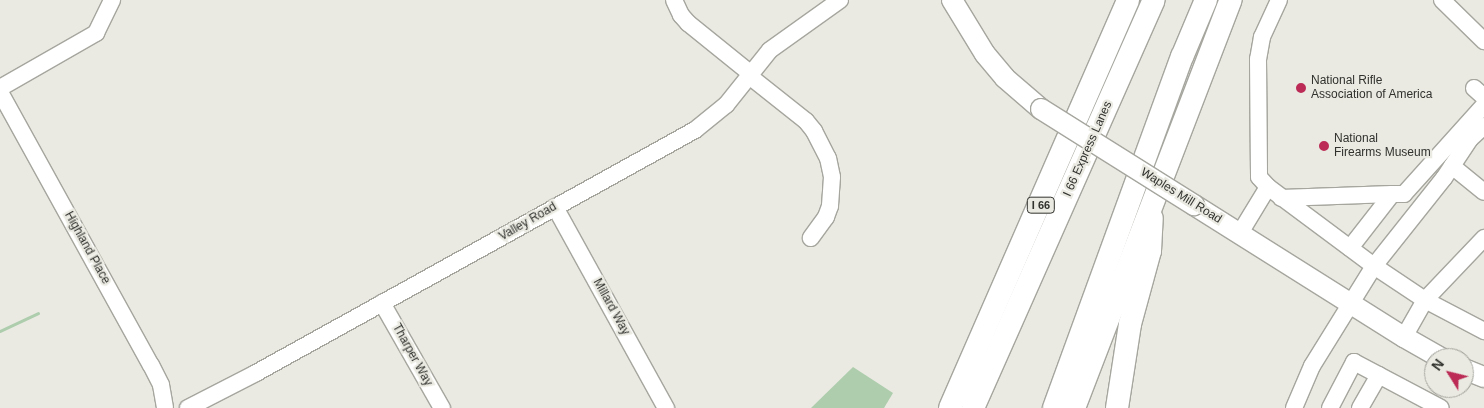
<!DOCTYPE html>
<html>
<head>
<meta charset="utf-8">
<style>
  body { margin:0 }
  #map { position:relative; width:1484px; height:408px; overflow:hidden; background:#eaeae2; font-family:Arial,sans-serif }
  div>[style] { position:absolute }
  .water>* { inset:0; background:#adcdad }
  .stream>* { height:3px; margin:-1.5px; padding:0 1.5px; transform-origin:1.5px; border-radius:1.5px; background:#adcdad }
  .roads { filter:drop-shadow(1px 0 #a6a69f) drop-shadow(-1px 0 #a6a69f) drop-shadow(0 1px #a6a69f) drop-shadow(0 -1px #a6a69f) }
  .minor>* { height:16px; margin:-8px; padding:0 8px; transform-origin:8px; border-radius:8px; background:#fff }
  .major>* { height:20px; margin:-10px; padding:0 10px; transform-origin:10px; border-radius:10px; background:#fff }
  .highway>* { height:22px; margin:-11px; padding:0 11px; transform-origin:11px; border-radius:11px; background:#fff }
  .bridges { filter:drop-shadow(1px 0 #a6a69f) drop-shadow(-1px 0 #a6a69f) drop-shadow(0 1px #a6a69f) drop-shadow(0 -1px #a6a69f) }
  .major-bridge>* { height:20px; margin:-10px; padding:0 10px; transform-origin:10px; border-radius:10px; background:#fff }
  .dots>* { width:14px; height:14px; translate:-50% -50%; box-sizing:border-box; border:2px solid #eaeae2; border-radius:50% }
  span { translate:-50% -50%; white-space:nowrap; text-align:center; line-height:1.15; -webkit-text-stroke:4.5px #eaeae2; paint-order:stroke }
  .shield-label span { padding:1px 4px; background:#eaeae2; border:1px solid; border-radius:4px; -webkit-text-stroke-width:0 }
  .shield-label { font-size:11px; color:#31312e; font-weight:700 }
  .poi-label { font-size:12px; color:#31312e }
  .left { translate:0 -50%; text-align:left }
  .street-label { font-size:12px; color:#31312e }
  .north { position:absolute; left:1424px; top:348px; width:50px; height:50px; box-sizing:border-box; background:#eaeae2; border:1px solid #a0a09a; border-radius:50%; rotate:306deg; font-size:14px; font-weight:700; line-height:20px; text-align:center; color:#31312e }
  .north::after { content:''; display:block; margin:auto; width:18px; height:22px; background:#bb2b55; clip-path:polygon(50% 0,100% 100%,50% 72%,0 100%) }
</style>
</head>
<body>
<div id="map">
  <div class="water">
    <i style="clip-path:polygon(853px 367px,893px 393px,884px 408px,811px 408px)"></i>
  </div>
  <div class="stream">
    <i style="left:0;top:331px;width:42px;rotate:-25.3deg"></i>
  </div>
  <div class="roads">
    <div class="minor">
      <i style="left:674px;top:0;width:17px;rotate:65deg"></i>
      <i style="left:681px;top:15px;width:11px;rotate:49deg"></i>
      <i style="left:688px;top:23px;width:80px;rotate:38.9deg"></i>
      <i style="left:1279px;top:0;width:41px;rotate:114.7deg"></i>
      <i style="left:1262px;top:37px;width:22px;rotate:100deg"></i>
      <i style="left:1258px;top:59px;width:118px;rotate:89.5deg"></i>
      <i style="left:1259px;top:177px;width:13px;rotate:48deg"></i>
      <i style="left:1268px;top:187px;width:132px;rotate:36.7deg"></i>
      <i style="left:1374px;top:266px;width:61px;rotate:33.7deg"></i>
      <i style="left:1425px;top:300px;width:67px;rotate:27.7deg"></i>
      <i style="left:1442px;top:0;width:59px;rotate:44.3deg"></i>
      <i style="left:748px;top:75px;width:74px;rotate:38.4deg"></i>
      <i style="left:806px;top:121px;width:13px;rotate:51deg"></i>
      <i style="left:814px;top:131px;width:30px;rotate:63deg"></i>
      <i style="left:828px;top:158px;width:19px;rotate:78deg"></i>
      <i style="left:832px;top:177px;width:29px;rotate:94deg"></i>
      <i style="left:830px;top:206px;width:12px;rotate:110deg"></i>
      <i style="left:826px;top:217px;width:26px;rotate:126deg"></i>
      <i style="left:0;top:88px;width:111px;rotate:-29.8deg"></i>
      <i style="left:96px;top:33px;width:37px;rotate:-64deg"></i>
      <i style="left:1474px;top:88px;width:13px;rotate:42deg"></i>
      <i style="left:0;top:92px;width:312px;rotate:61.1deg"></i>
      <i style="left:151px;top:365px;width:22px;rotate:63deg"></i>
      <i style="left:161px;top:385px;width:23px;rotate:80deg"></i>
      <i style="left:1452px;top:166px;width:41px;rotate:39.1deg"></i>
      <i style="left:1281px;top:198px;width:111px;rotate:-2.1deg"></i>
      <i style="left:555px;top:207px;width:230px;rotate:61.1deg"></i>
      <i style="left:1240px;top:233px;width:54px;rotate:-58.7deg"></i>
      <i style="left:1350px;top:248px;width:68px;rotate:-52.1deg"></i>
      <i style="left:1392px;top:194px;width:12px"></i>
      <i style="left:1404px;top:194px;width:120px;rotate:-48deg"></i>
      <i style="left:382px;top:303px;width:121px;rotate:60.3deg"></i>
      <i style="left:1404px;top:337px;width:43px;rotate:-60.4deg"></i>
      <i style="left:1425px;top:300px;width:86px;rotate:-46.4deg"></i>
      <i style="left:188px;top:408px;width:76px;rotate:-27.2deg"></i>
      <i style="left:256px;top:373px;width:502px;rotate:-28.97deg"></i>
      <i style="left:695px;top:130px;width:40px;rotate:-39deg"></i>
      <i style="left:726px;top:105px;width:70px;rotate:-51.3deg"></i>
      <i style="left:770px;top:50px;width:86px;rotate:-35.5deg"></i>
      <i style="left:1294px;top:408px;width:46px;rotate:-66.8deg"></i>
      <i style="left:1312px;top:366px;width:118px;rotate:-58.2deg"></i>
      <i style="left:1374px;top:266px;width:112px;rotate:-51.5deg"></i>
      <i style="left:1444px;top:178px;width:47px;rotate:-56.3deg"></i>
      <i style="left:1470px;top:139px;width:19px;rotate:-43deg"></i>
      <i style="left:1330px;top:408px;width:52px;rotate:-62.4deg"></i>
      <i style="left:1354px;top:362px;width:98px;rotate:27.9deg"></i>
      <i style="left:1360px;top:408px;width:38px;rotate:-60deg"></i>
    </div>
    <div class="major">
      <i style="left:952px;top:0;width:63px;rotate:58.6deg"></i>
      <i style="left:985px;top:54px;width:31px;rotate:50deg"></i>
      <i style="left:1005px;top:78px;width:48px;rotate:40.7deg"></i>
      <i style="left:1194px;top:205px;width:248px;rotate:32.2deg"></i>
      <i style="left:1404px;top:337px;width:43px;rotate:29.6deg"></i>
      <i style="left:1464px;top:369px;width:22px;rotate:22deg"></i>
    </div>
    <div class="highway">
      <i style="left:950px;top:408px;width:445px;rotate:-66.4deg"></i>
      <i style="left:973px;top:408px;width:446px;rotate:-66.1deg"></i>
      <i style="left:1054px;top:408px;width:374px;rotate:-70deg"></i>
      <i style="left:1182px;top:57px;width:62px;rotate:-67.2deg"></i>
      <i style="left:1074px;top:408px;width:437px;rotate:-69deg"></i>
      <i style="left:1117px;top:408px;width:85px;rotate:-81.2deg"></i>
      <i style="left:1130px;top:324px;width:76px;rotate:-74.7deg"></i>
      <i style="left:1150px;top:251px;width:33px;rotate:-87deg"></i>
    </div>
  </div>
  <div class="bridges">
    <div class="major-bridge">
      <i style="left:1041px;top:109px;width:181px;rotate:32.1deg"></i>
    </div>
  </div>
  <div class="dots">
    <i style="left:1301px;top:88px;background:#bb2b55"></i>
    <i style="left:1324px;top:146px;background:#bb2b55"></i>
  </div>
  <div class="shield-label">
    <span style="left:1041px;top:205px">I 66</span>
  </div>
  <div class="poi-label">
    <span class="left" style="left:1311px;top:88px">National Rifle<br>Association of America</span>
    <span class="left" style="left:1334px;top:146px">National<br>Firearms Museum</span>
  </div>
  <div class="street-label">
    <span style="left:1088px;top:149px;rotate:-66deg">I 66 Express Lanes</span>
    <span style="left:1181px;top:196px;rotate:32deg">Waples Mill Road</span>
    <span style="left:528px;top:222px;rotate:-30deg">Valley Road</span>
    <span style="left:87px;top:248px;rotate:61deg">Highland Place</span>
    <span style="left:611px;top:307px;rotate:61deg">Millard Way</span>
    <span style="left:412px;top:355px;rotate:61deg">Tharper Way</span>
  </div>
  <div class="north">N</div>
</div>
</body>
</html>
